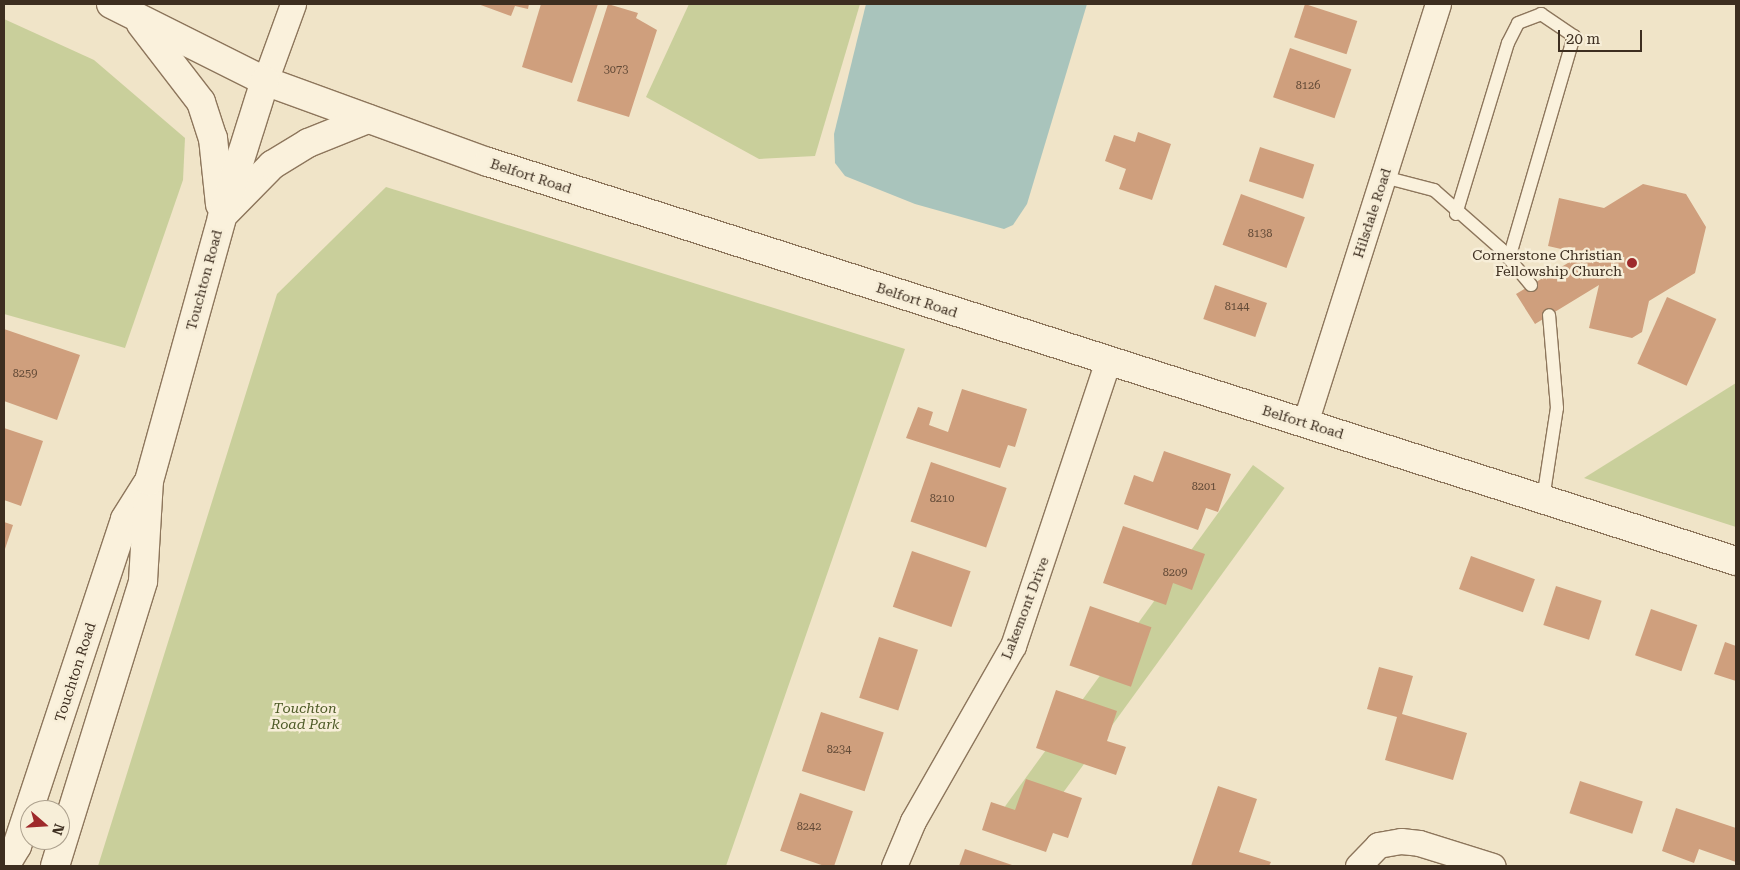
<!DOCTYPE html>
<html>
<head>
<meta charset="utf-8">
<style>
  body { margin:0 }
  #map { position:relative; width:1740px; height:870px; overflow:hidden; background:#f0e4c8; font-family:"Roboto Serif",serif }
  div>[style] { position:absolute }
  .green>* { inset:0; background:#c9cf9b; transform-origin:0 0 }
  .water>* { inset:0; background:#a9c4bc }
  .building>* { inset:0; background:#cf9f7d; transform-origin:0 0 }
  .roads { filter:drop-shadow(1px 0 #8d765c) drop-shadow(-1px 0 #8d765c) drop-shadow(0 1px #8d765c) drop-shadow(0 -1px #8d765c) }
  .service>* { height:12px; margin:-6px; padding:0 6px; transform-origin:6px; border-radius:6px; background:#faf1dc }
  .minor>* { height:25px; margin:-12.5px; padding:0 12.5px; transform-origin:12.5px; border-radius:12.5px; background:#faf1dc }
  .tertiary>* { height:28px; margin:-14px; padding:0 14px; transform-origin:14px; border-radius:14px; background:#faf1dc }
  .dots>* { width:14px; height:14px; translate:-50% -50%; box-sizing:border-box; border:2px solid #f7eed8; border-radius:50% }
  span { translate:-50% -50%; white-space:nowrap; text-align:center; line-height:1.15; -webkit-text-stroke:5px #f7eed8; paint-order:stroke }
  .number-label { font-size:11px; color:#624a37 }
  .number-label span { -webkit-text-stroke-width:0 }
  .street-label { font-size:14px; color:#3d2e20 }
  .poi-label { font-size:14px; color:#3d2e20 }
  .right { translate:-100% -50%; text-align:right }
  .park-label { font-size:14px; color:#4d5a26; font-style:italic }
  .frame { position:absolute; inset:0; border:5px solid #3d2e20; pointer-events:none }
  .north { position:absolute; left:20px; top:800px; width:50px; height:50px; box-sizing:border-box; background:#f7eed8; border:1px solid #ada18e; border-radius:50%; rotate:109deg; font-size:14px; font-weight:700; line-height:20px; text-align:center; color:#3d2e20 }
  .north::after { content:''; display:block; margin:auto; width:18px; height:22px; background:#9e2a2b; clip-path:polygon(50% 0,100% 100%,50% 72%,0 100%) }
  .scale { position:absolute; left:1558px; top:30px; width:84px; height:22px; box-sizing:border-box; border:2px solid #3d2e20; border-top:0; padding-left:6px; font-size:15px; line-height:18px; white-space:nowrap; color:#3d2e20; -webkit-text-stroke:4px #f7eed8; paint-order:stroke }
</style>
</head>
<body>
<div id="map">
  <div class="green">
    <i style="clip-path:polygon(689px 4px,860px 4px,815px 156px,759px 159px,646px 97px)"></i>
    <i style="clip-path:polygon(4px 19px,94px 60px,185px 138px,183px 180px,125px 348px,4px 314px)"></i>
    <i style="clip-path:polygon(386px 187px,905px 349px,726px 866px,98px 866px,277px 294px)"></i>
    <i style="clip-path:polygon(1736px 383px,1736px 527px,1584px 478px)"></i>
    <i style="left:1253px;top:465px;width:39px;height:422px;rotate:36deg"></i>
  </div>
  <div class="water">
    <i style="clip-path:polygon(866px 4px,1087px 4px,1027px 204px,1013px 225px,1004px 229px,915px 204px,845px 176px,835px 163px,834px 134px)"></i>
  </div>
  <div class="building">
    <i style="clip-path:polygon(478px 4px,529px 4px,528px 9px,515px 6px,511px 16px)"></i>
    <i style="clip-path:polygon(541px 4px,598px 4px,572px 83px,522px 67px)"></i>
    <i style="clip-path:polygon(608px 4px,638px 13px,636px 18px,657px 30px,629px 117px,577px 101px)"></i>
    <i style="left:1305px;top:4px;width:55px;height:35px;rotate:18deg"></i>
    <i style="left:1290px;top:48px;width:65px;height:52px;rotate:19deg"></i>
    <i style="clip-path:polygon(1138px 132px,1171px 144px,1152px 200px,1119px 189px,1126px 169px,1105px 161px,1114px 135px,1135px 142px)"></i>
    <i style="left:1260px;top:147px;width:57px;height:36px;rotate:18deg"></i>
    <i style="clip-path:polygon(1643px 184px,1686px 194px,1706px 227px,1695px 273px,1649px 301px,1642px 332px,1632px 338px,1589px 328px,1599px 285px,1535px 324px,1516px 294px,1583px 254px,1548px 246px,1559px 198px,1604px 208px)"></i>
    <i style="left:1241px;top:194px;width:68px;height:54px;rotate:20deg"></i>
    <i style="left:1215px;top:285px;width:55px;height:36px;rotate:19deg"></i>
    <i style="left:1667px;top:297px;width:54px;height:73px;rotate:24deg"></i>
    <i style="clip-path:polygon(4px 329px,80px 355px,57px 420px,4px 401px)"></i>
    <i style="clip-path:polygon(962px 389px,1027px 409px,1015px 447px,1008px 445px,1000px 468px,906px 438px,918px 407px,933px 412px,929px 425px,948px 432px)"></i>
    <i style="clip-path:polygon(4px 428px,43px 441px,21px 506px,4px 500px)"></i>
    <i style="clip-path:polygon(1164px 451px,1231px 474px,1218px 512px,1206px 508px,1198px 530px,1124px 504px,1134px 475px,1153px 482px)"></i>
    <i style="left:931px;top:462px;width:80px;height:63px;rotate:19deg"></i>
    <i style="clip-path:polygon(4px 522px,13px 525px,4px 552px)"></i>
    <i style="clip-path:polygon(1123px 526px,1205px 554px,1192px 590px,1173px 583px,1166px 605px,1103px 583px)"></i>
    <i style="left:912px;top:551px;width:62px;height:59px;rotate:19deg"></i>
    <i style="left:1471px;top:556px;width:68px;height:35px;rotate:20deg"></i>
    <i style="left:1556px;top:586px;width:48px;height:41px;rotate:18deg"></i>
    <i style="left:1090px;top:606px;width:65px;height:63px;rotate:19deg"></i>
    <i style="left:1651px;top:609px;width:49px;height:49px;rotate:19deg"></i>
    <i style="left:879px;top:637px;width:41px;height:64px;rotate:18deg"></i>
    <i style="clip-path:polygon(1725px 642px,1736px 646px,1736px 681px,1714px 674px)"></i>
    <i style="clip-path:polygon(1379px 667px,1413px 676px,1402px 714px,1467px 733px,1453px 780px,1385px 760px,1397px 717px,1367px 709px)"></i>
    <i style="clip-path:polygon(1056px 690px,1117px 711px,1107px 741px,1126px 747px,1116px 775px,1036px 748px)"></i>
    <i style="left:821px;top:712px;width:66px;height:62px;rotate:18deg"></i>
    <i style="clip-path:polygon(1026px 779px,1082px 798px,1068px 838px,1053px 833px,1046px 852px,982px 830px,991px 802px,1015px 810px)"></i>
    <i style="left:1580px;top:781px;width:66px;height:34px;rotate:18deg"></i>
    <i style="clip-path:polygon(1218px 786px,1257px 799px,1239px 852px,1271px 862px,1269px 866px,1191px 866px)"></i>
    <i style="left:800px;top:793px;width:56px;height:61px;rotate:19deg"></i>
    <i style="clip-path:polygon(1676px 808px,1736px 828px,1736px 862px,1699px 849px,1694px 863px,1662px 851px)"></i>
    <i style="clip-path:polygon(965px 849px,1015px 866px,959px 866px)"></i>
  </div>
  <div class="roads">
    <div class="service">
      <i style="left:1384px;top:177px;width:52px;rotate:14.6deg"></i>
      <i style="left:1434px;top:190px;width:89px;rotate:41.4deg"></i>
      <i style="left:1501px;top:249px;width:47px;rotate:50.2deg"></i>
      <i style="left:1456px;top:214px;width:179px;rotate:-73.1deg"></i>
      <i style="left:1508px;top:43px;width:22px;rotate:-63deg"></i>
      <i style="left:1518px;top:23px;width:25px;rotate:-21deg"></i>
      <i style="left:1541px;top:14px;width:40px;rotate:34deg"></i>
      <i style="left:1574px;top:36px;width:231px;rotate:106.3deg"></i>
      <i style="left:1543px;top:499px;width:92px;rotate:-81.3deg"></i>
      <i style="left:1557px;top:408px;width:93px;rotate:-94.9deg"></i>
    </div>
    <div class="minor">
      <i style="left:265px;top:81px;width:82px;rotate:-70deg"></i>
      <i style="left:1305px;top:423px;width:440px;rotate:-72.4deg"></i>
      <i style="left:894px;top:866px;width:49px;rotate:-67.1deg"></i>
      <i style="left:913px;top:821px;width:202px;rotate:-60.3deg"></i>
      <i style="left:1013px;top:646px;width:300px;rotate:-71.6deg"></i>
      <i style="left:1358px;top:866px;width:29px;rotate:-46deg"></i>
      <i style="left:1378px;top:845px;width:23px;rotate:-10deg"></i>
      <i style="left:1401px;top:841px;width:18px;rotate:6deg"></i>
      <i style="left:1419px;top:843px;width:77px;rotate:17.3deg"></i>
    </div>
    <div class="tertiary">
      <i style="left:111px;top:4px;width:172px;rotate:26.6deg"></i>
      <i style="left:265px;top:81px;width:237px;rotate:20deg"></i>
      <i style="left:488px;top:162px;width:1310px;rotate:17.73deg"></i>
      <i style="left:141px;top:24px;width:98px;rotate:52.4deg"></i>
      <i style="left:201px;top:102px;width:38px;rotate:72deg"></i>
      <i style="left:213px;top:138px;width:67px;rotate:84deg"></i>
      <i style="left:226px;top:212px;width:66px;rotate:-45.6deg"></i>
      <i style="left:272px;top:165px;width:42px;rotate:-31.4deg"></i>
      <i style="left:308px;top:143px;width:65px;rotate:-21.8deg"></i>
      <i style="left:5px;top:866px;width:23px;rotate:-59deg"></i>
      <i style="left:17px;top:846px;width:344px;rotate:-71.7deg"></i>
      <i style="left:125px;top:519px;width:41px;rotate:-57.8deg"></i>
      <i style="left:55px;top:866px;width:298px;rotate:-72.8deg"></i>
      <i style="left:143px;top:581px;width:100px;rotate:-86.6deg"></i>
      <i style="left:149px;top:481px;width:274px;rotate:-74.5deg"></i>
      <i style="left:222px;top:217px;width:143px;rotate:-72.5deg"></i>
    </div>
  </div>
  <div class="dots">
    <i style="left:1632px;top:263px;background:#9e2a2b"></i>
  </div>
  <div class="number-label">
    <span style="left:616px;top:70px">3073</span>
    <span style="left:1308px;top:86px">8126</span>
    <span style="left:1260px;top:234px">8138</span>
    <span style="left:1237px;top:307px">8144</span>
    <span style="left:25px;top:374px">8259</span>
    <span style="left:1204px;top:487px">8201</span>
    <span style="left:942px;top:499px">8210</span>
    <span style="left:1175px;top:573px">8209</span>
    <span style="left:839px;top:750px">8234</span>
    <span style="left:809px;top:827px">8242</span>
  </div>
  <div class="street-label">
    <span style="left:531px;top:176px;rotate:18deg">Belfort Road</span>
    <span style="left:1372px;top:213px;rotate:-72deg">Hilsdale Road</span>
    <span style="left:204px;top:280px;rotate:-75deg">Touchton Road</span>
    <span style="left:917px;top:300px;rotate:18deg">Belfort Road</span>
    <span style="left:1303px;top:422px;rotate:17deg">Belfort Road</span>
    <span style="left:1025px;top:608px;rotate:-69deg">Lakemont Drive</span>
    <span style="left:75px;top:672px;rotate:-72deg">Touchton Road</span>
  </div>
  <div class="poi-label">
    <span class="right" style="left:1622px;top:263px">Cornerstone Christian<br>Fellowship Church</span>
  </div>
  <div class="park-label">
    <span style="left:305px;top:716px">Touchton<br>Road Park</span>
  </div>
  <div class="frame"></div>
  <div class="north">N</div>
  <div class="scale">20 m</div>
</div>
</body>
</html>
